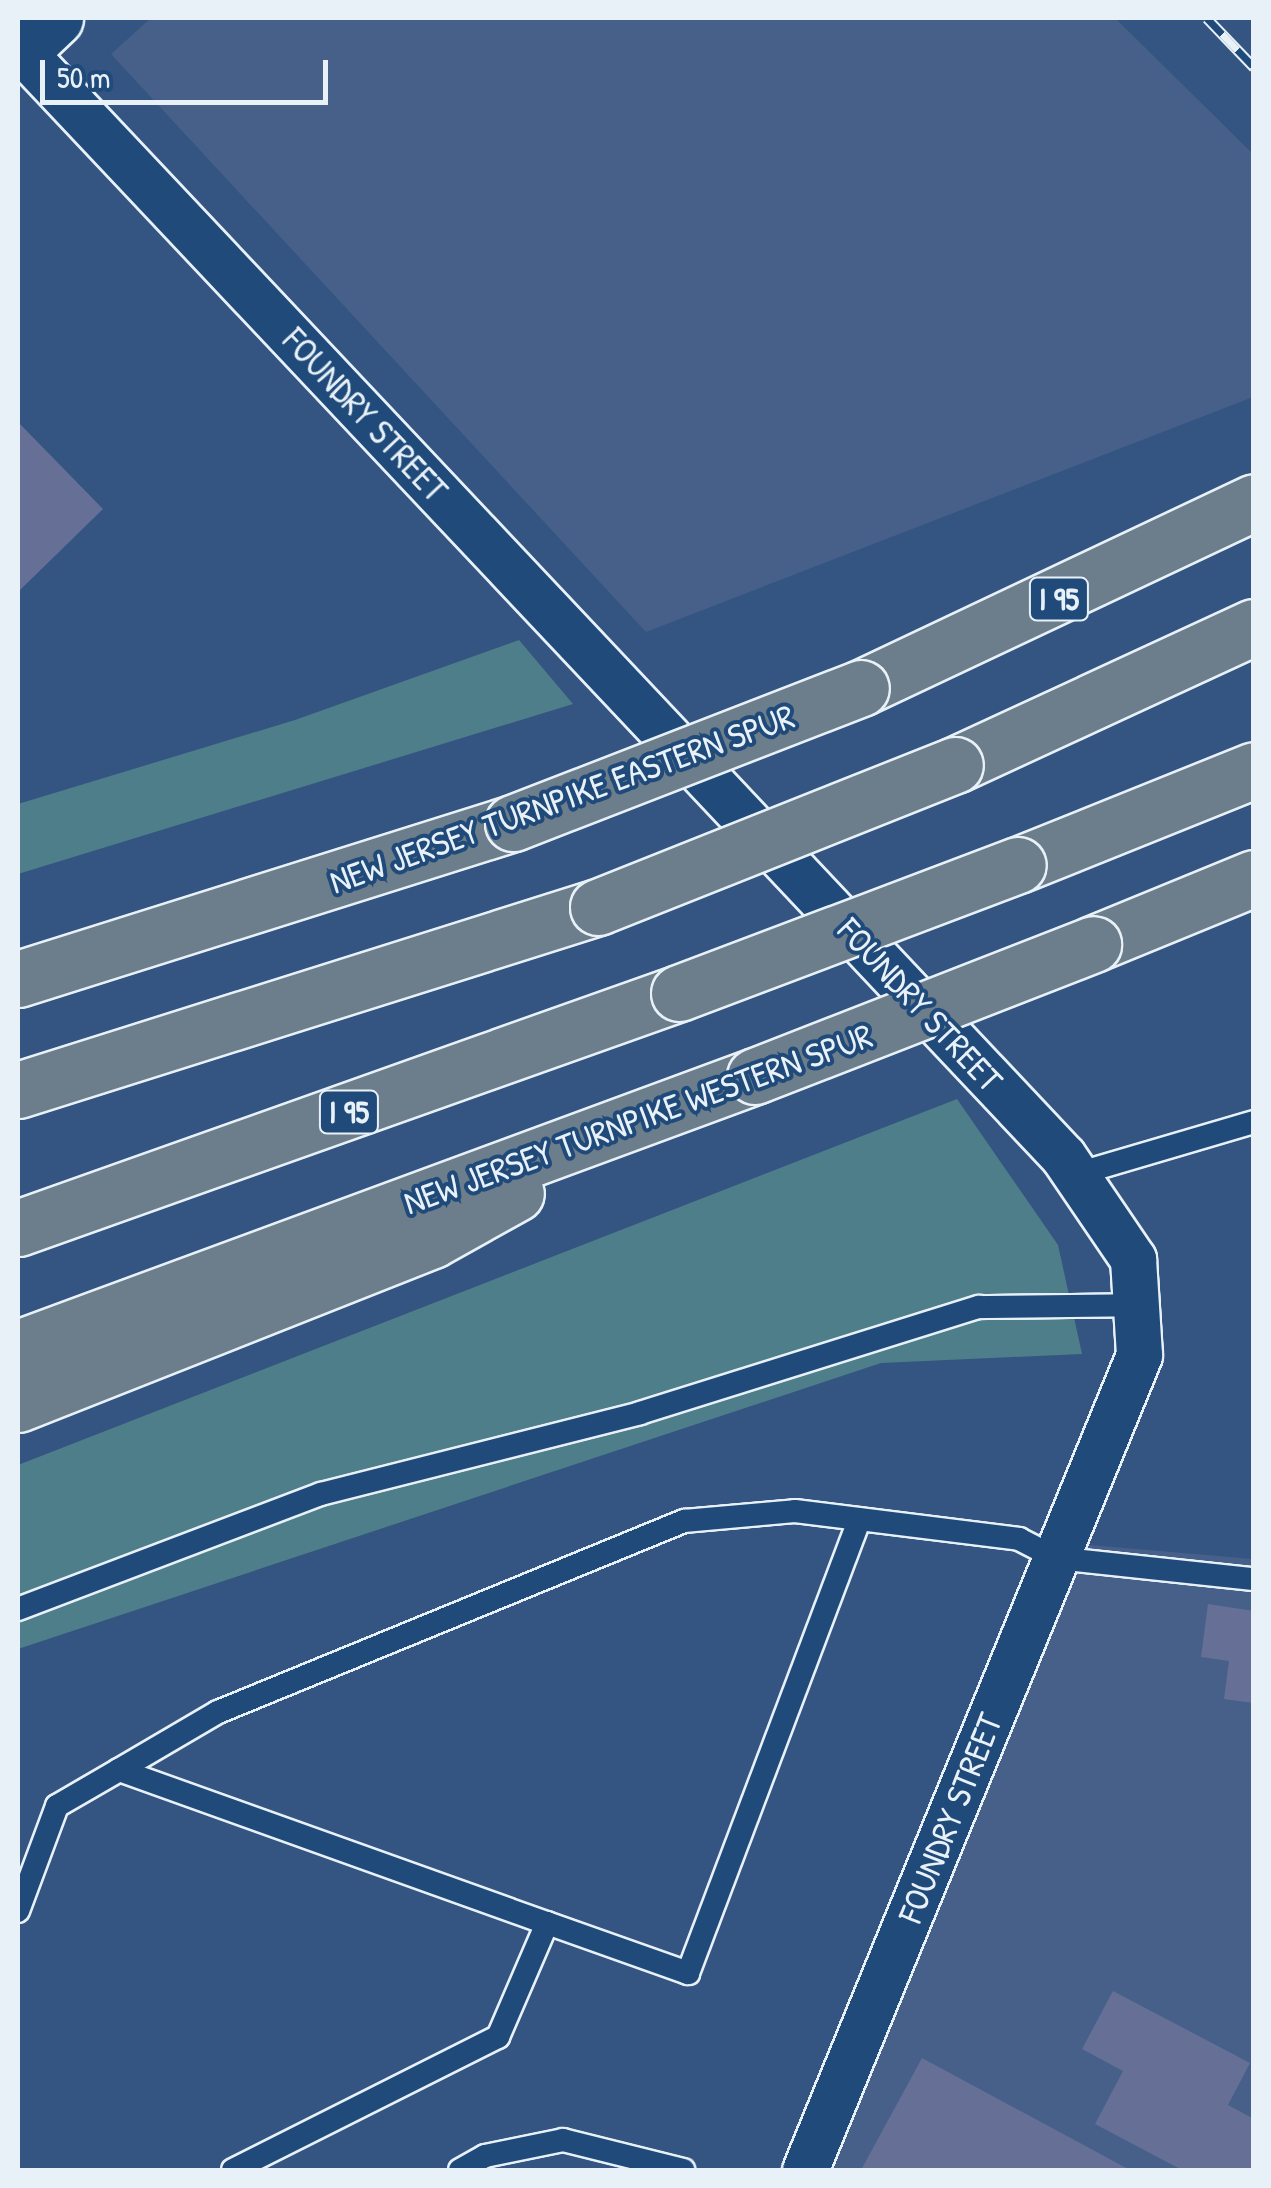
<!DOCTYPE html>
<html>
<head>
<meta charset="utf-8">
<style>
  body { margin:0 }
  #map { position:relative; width:1271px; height:2188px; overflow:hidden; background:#345582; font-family:"Patrick Hand",sans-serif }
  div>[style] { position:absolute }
  .built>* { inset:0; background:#46608a }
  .green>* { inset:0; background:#4e7e89 }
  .building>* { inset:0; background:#666f96 }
  .roads { filter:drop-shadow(2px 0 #e8f1f8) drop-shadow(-2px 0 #e8f1f8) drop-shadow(0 2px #e8f1f8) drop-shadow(0 -2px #e8f1f8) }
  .lane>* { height:22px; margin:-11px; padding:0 11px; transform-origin:11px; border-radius:11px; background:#1f4a7a }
  .street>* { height:45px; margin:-22.5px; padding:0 22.5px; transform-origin:22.5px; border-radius:22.5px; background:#1f4a7a }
  .secondary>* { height:55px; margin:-27.5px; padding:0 27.5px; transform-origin:27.5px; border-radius:27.5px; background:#1f4a7a }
  .highway>* { height:55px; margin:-27.5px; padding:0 27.5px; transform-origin:27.5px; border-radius:27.5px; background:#6c7d8b }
  .rail>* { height:11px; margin-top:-5.5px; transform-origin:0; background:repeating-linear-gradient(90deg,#1f4a7a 0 22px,#e8f1f8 0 44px); box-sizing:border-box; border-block:2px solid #e8f1f8 }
  .bridges { filter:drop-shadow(2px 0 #e8f1f8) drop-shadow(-2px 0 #e8f1f8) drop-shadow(0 2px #e8f1f8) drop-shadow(0 -2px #e8f1f8) }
  .highway-bridge>* { height:55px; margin:-27.5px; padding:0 27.5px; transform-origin:27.5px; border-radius:27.5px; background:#6c7d8b }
  span { translate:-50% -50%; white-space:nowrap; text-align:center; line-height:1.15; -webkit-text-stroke:8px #1f4a7a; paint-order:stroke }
  .shield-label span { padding:2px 8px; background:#1f4a7a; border:2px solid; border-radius:8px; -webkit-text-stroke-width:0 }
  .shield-label { font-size:32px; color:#e8f1f8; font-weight:700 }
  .street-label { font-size:35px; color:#e8f1f8 }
  .frame { position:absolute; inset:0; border:20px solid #e8f1f8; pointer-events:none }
  .scale { position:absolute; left:40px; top:60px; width:288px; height:45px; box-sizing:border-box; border:5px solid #e8f1f8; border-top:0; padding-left:12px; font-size:30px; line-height:35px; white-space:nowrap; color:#e8f1f8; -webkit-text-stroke:8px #1f4a7a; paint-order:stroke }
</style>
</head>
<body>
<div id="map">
  <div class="built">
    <i style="clip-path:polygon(151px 18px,1115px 18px,1253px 154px,1253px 397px,646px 632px,111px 54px)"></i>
    <i style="clip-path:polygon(1066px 1543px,1253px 1559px,1253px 2170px,810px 2170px)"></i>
  </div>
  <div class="green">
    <i style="clip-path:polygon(519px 640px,573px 704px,18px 874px,18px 804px,295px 720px)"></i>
    <i style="clip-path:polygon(957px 1099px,1058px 1245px,1082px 1354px,881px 1363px,18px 1649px,18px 1465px)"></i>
  </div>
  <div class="building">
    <i style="clip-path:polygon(18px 422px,103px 509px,18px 592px)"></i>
    <i style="clip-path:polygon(1208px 1604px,1254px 1611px,1254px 1703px,1224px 1699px,1229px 1661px,1201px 1657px)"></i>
    <i style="clip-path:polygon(1113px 1991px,1250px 2063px,1228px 2105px,1254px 2119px,1254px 2170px,1182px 2170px,1095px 2124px,1123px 2071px,1082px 2049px)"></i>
    <i style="clip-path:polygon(922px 2058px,1130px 2170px,861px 2170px)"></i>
  </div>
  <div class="roads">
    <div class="lane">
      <i style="left:1077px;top:1174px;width:184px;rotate:-16.4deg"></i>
      <i style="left:18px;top:1609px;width:324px;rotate:-20.8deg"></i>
      <i style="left:321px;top:1494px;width:329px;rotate:-14.2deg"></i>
      <i style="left:640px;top:1413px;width:355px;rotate:-17.4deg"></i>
      <i style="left:979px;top:1307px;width:162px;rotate:-0.7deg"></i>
      <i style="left:119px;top:1770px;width:455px;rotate:19.7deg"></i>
      <i style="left:18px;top:1911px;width:112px;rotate:-69.6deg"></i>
      <i style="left:57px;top:1806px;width:72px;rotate:-30.1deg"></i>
      <i style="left:119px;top:1770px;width:115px;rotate:-30.4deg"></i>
      <i style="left:218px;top:1712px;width:504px;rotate:-22.29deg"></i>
      <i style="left:684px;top:1521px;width:111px;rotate:-5.1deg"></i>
      <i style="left:795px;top:1511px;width:226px;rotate:7.1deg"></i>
      <i style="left:1019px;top:1539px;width:42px;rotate:27.2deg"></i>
      <i style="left:1056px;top:1558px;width:199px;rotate:6.1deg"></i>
      <i style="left:233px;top:2170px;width:297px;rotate:-26.7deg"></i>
      <i style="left:498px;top:2037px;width:124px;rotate:-66.7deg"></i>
      <i style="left:547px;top:1923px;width:150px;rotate:19.5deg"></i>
      <i style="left:688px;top:1973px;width:485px;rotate:-69.3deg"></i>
      <i style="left:460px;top:2170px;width:29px;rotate:-29deg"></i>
      <i style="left:485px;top:2156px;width:80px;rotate:-11.6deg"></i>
      <i style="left:563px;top:2140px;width:124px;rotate:14deg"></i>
    </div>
    <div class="street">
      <i style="left:21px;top:50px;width:1520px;rotate:46.71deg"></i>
      <i style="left:1063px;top:1156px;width:125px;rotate:55.8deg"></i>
      <i style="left:1133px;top:1259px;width:96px;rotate:86.4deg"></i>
      <i style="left:1139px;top:1355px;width:881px;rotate:112.28deg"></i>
    </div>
    <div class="secondary">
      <i style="left:18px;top:53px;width:51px;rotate:-43.4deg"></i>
    </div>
    <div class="highway">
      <i style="left:861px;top:688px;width:435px;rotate:-25.3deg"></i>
      <i style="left:955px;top:765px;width:329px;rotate:-24.8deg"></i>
      <i style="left:1018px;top:865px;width:254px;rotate:-21.9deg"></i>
      <i style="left:1093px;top:944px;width:174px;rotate:-22.3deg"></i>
      <i style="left:18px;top:979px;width:519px;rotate:-17.49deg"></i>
      <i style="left:18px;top:1090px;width:608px;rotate:-17.51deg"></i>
      <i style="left:18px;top:1228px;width:702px;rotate:-19.57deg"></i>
      <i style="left:18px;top:1348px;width:786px;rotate:-20.26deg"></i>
      <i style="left:18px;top:1404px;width:445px;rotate:-21.6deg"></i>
      <i style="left:432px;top:1240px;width:96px;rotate:-29.2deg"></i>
    </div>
  </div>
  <div class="rail">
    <i style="left:1207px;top:18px;width:68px;rotate:46.2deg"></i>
  </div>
  <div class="bridges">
    <div class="highway-bridge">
      <i style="left:513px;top:823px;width:373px;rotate:-21.2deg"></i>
      <i style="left:598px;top:907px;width:384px;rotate:-21.7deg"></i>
      <i style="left:679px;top:993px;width:362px;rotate:-20.7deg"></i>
      <i style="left:755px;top:1076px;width:363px;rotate:-21.3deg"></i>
    </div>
  </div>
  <div class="shield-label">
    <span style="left:1059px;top:599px">I 95</span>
    <span style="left:349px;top:1112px">I 95</span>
  </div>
  <div class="street-label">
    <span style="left:365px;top:415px;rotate:47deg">FOUNDRY STREET</span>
    <span style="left:562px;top:799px;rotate:-20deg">NEW JERSEY TURNPIKE EASTERN SPUR</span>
    <span style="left:920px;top:1005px;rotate:47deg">FOUNDRY STREET</span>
    <span style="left:638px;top:1119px;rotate:-20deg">NEW JERSEY TURNPIKE WESTERN SPUR</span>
    <span style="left:950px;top:1818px;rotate:-68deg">FOUNDRY STREET</span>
  </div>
  <div class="frame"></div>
  <div class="scale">50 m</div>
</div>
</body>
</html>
